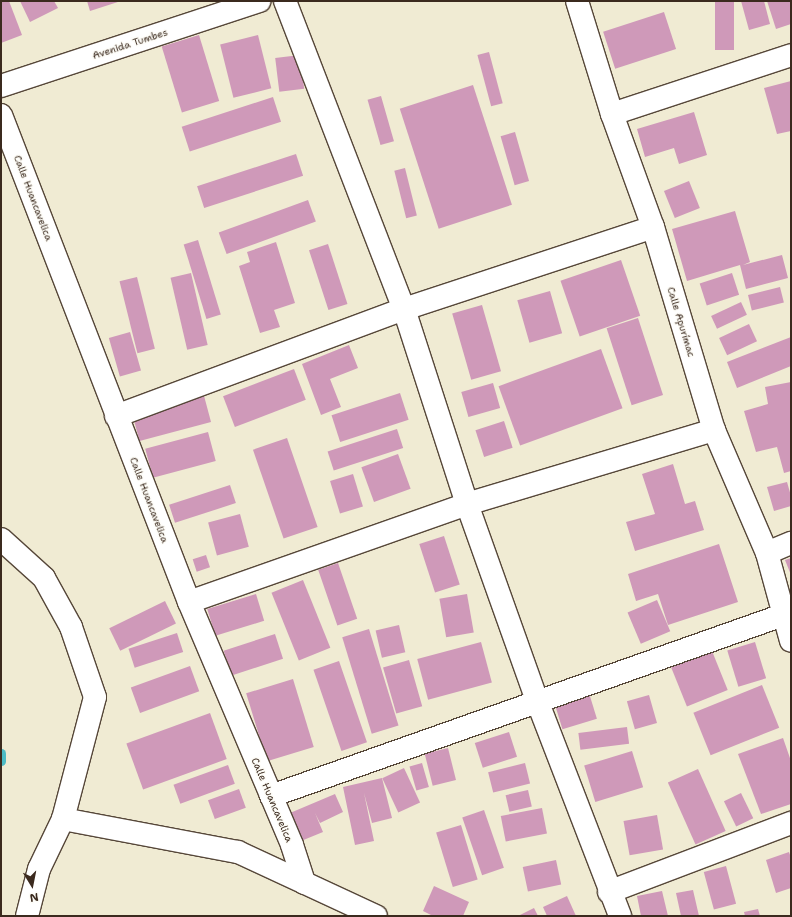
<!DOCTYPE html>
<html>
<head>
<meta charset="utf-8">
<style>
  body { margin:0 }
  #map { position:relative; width:792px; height:917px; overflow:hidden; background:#f0ebd3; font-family:"Shantell Sans",sans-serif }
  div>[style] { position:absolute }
  .stream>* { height:9px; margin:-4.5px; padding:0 4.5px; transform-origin:4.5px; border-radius:4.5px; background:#4dbbc5 }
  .building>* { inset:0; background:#cf99b9; transform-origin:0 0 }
  .roads { filter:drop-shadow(1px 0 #564739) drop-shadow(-1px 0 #564739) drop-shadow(0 1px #564739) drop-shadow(0 -1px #564739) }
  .minor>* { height:22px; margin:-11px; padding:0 11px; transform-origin:11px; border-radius:11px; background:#fff }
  span { translate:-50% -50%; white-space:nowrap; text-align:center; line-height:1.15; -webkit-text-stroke:3px #fdfcf7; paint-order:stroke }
  .street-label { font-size:10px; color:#3b2a1e }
  .frame { position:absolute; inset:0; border:2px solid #3b2a1e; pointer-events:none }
  .north { position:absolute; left:12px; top:865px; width:40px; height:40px; -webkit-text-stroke:3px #fdfcf7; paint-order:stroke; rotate:170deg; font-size:11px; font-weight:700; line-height:16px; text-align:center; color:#3b2a1e }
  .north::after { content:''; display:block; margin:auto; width:14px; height:18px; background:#3b2a1e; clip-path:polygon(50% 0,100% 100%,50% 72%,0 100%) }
</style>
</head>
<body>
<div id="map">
  <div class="stream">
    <i style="left:1px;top:753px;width:8px;rotate:90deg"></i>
  </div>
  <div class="building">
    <i style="clip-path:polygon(1px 1px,9px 1px,22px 35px,1px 43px)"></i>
    <i style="clip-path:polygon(20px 1px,54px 1px,58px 8px,30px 22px)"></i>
    <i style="clip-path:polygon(87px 1px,121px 1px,90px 11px)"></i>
    <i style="left:715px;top:1px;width:19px;height:49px"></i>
    <i style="clip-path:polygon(741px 1px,764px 1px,770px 24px,749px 30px)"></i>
    <i style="clip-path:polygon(767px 1px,791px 1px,791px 24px,776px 29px)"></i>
    <i style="left:664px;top:12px;width:39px;height:64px;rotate:72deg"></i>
    <i style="left:199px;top:35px;width:69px;height:39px;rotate:73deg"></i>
    <i style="left:258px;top:35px;width:55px;height:39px;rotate:76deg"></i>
    <i style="left:489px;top:52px;width:53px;height:12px;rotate:75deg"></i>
    <i style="left:300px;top:55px;width:34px;height:25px;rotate:83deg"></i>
    <i style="clip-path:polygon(791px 81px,791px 131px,777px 134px,764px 88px)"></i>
    <i style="left:473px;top:85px;width:126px;height:77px;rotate:72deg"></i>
    <i style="left:381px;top:96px;width:47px;height:14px;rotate:74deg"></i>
    <i style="left:273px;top:97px;width:26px;height:96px;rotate:72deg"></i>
    <i style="clip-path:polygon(694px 112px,707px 155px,679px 164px,674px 148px,645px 157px,637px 129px)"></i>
    <i style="left:515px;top:132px;width:51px;height:15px;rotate:74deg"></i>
    <i style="left:296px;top:154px;width:23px;height:104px;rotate:72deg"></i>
    <i style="left:405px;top:168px;width:49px;height:11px;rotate:76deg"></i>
    <i style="left:689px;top:181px;width:29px;height:27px;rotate:68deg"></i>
    <i style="left:308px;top:200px;width:23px;height:95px;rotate:70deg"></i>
    <i style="clip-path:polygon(735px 211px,750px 262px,743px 265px,782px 255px,788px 278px,746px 289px,740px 265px,687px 281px,672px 229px)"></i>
    <i style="left:198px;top:240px;width:78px;height:15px;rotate:73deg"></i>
    <i style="clip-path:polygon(276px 242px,295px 303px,274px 310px,280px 327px,260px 333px,239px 266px,250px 262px,247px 252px)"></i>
    <i style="left:328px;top:244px;width:63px;height:20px;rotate:72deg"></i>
    <i style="left:621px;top:260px;width:59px;height:64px;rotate:71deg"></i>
    <i style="left:191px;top:273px;width:74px;height:21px;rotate:77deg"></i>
    <i style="left:732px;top:273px;width:23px;height:34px;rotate:72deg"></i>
    <i style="left:137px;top:277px;width:74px;height:18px;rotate:76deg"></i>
    <i style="left:780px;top:287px;width:16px;height:33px;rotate:76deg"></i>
    <i style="left:550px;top:291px;width:44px;height:34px;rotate:74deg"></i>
    <i style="left:741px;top:302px;width:14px;height:33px;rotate:65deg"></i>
    <i style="left:482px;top:305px;width:69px;height:31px;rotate:74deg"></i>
    <i style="left:638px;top:318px;width:81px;height:33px;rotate:72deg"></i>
    <i style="left:749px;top:324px;width:19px;height:33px;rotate:65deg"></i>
    <i style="left:130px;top:332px;width:40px;height:22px;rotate:74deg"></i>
    <i style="clip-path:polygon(791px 337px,791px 366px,737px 388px,727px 362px)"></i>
    <i style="clip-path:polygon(349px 345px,358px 368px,330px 379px,341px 407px,321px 415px,302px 364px)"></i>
    <i style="left:601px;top:349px;width:63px;height:109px;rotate:70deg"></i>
    <i style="left:294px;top:369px;width:33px;height:76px;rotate:69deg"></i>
    <i style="clip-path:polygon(791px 382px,791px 471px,784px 473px,777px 447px,756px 452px,744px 411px,768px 404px,765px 387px)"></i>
    <i style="left:493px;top:383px;width:26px;height:33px;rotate:74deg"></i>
    <i style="left:203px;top:392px;width:31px;height:74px;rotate:75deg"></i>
    <i style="left:400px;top:393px;width:28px;height:72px;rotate:72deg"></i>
    <i style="left:504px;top:421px;width:28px;height:30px;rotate:72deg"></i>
    <i style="left:397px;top:429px;width:20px;height:73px;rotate:72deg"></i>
    <i style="left:208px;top:432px;width:30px;height:65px;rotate:75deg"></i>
    <i style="left:287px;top:438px;width:94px;height:36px;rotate:71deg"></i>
    <i style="left:398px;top:454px;width:37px;height:39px;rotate:70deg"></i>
    <i style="clip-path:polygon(673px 464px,685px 504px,695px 501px,704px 530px,635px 551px,626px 522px,655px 514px,642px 474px)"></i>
    <i style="left:353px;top:474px;width:34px;height:24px;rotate:73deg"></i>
    <i style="clip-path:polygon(787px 482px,791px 496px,791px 506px,774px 511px,767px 487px)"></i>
    <i style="left:230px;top:485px;width:19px;height:64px;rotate:72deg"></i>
    <i style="left:240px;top:514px;width:34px;height:33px;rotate:75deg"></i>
    <i style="left:444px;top:536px;width:51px;height:26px;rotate:72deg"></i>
    <i style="clip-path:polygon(719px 544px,738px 602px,668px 625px,658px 594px,636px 601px,628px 574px)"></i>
    <i style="left:206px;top:555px;width:13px;height:14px;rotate:72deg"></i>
    <i style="clip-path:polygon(791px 558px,791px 575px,785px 560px)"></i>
    <i style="left:338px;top:563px;width:59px;height:21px;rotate:71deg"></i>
    <i style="left:303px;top:580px;width:73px;height:34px;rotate:68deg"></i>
    <i style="left:256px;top:594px;width:28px;height:51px;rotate:73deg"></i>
    <i style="left:467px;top:594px;width:39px;height:28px;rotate:80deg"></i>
    <i style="left:657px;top:600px;width:34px;height:32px;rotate:67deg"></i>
    <i style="left:165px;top:601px;width:25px;height:62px;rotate:64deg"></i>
    <i style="left:399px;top:625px;width:28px;height:24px;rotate:77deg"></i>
    <i style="left:369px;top:629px;width:101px;height:28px;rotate:73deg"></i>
    <i style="left:177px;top:633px;width:20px;height:51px;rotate:72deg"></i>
    <i style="left:275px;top:634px;width:26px;height:54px;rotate:72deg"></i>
    <i style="left:481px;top:642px;width:42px;height:66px;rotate:75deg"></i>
    <i style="left:755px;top:642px;width:38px;height:29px;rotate:73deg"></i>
    <i style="left:712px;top:651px;width:42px;height:44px;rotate:68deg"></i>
    <i style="left:409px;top:660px;width:48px;height:27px;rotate:74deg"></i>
    <i style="left:339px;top:661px;width:86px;height:27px;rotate:71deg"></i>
    <i style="left:190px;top:666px;width:27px;height:63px;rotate:70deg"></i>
    <i style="left:293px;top:679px;width:71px;height:49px;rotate:73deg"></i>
    <i style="left:762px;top:685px;width:46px;height:74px;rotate:68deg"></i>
    <i style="left:589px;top:693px;width:27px;height:36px;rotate:73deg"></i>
    <i style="left:649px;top:695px;width:29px;height:23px;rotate:74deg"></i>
    <i style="left:210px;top:713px;width:49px;height:89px;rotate:70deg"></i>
    <i style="left:627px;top:727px;width:17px;height:49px;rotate:83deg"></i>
    <i style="left:509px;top:732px;width:26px;height:36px;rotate:72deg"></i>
    <i style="clip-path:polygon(783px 738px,791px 761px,791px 804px,761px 814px,738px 754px)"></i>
    <i style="left:448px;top:748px;width:33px;height:24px;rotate:76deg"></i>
    <i style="left:632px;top:751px;width:38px;height:50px;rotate:73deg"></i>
    <i style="left:422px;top:763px;width:25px;height:13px;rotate:74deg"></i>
    <i style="left:525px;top:763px;width:21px;height:38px;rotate:76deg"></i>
    <i style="left:228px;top:765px;width:20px;height:58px;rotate:70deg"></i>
    <i style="left:404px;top:768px;width:38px;height:24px;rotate:65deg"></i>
    <i style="left:698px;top:769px;width:68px;height:33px;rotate:66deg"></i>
    <i style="clip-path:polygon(382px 778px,392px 818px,372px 823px,364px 793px,374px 841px,355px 845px,343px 787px)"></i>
    <i style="left:239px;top:789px;width:20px;height:33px;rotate:70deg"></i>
    <i style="left:528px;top:790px;width:17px;height:23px;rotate:77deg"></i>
    <i style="left:741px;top:793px;width:28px;height:19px;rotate:64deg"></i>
    <i style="clip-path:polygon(335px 794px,343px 812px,320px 823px,315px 813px,323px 832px,301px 841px,290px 813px)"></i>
    <i style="left:542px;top:808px;width:26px;height:42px;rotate:79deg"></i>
    <i style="left:484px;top:810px;width:61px;height:23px;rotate:71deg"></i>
    <i style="left:657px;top:815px;width:35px;height:34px;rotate:80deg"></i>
    <i style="left:461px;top:825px;width:57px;height:26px;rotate:73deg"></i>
    <i style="clip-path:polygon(789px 852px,791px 858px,791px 888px,776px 893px,766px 860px)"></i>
    <i style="left:556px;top:860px;width:25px;height:34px;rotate:78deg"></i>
    <i style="left:726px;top:866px;width:39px;height:23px;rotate:75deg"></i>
    <i style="clip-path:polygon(434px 886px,469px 902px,463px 916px,433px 916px,423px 911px)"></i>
    <i style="clip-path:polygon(693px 890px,699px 916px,681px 916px,676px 893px)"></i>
    <i style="clip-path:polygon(662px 891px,668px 916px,641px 916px,637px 896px)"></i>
    <i style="clip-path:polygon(567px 896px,576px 916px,547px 916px,543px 907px)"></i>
    <i style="clip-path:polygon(534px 908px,538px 916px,518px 916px)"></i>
    <i style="clip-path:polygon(758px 909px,760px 916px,745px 916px,744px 912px)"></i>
  </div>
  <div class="roads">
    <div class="minor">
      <i style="left:285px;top:1px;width:330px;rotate:68.9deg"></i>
      <i style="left:404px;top:309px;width:205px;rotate:72.1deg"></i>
      <i style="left:467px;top:504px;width:211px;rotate:70.4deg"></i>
      <i style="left:538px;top:703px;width:228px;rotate:68.9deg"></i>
      <i style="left:577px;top:1px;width:118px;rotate:72.8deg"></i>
      <i style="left:612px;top:114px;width:120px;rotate:70.1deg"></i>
      <i style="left:653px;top:227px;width:212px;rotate:73.3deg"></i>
      <i style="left:714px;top:430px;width:134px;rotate:66.7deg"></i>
      <i style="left:767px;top:553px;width:91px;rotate:74.7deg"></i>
      <i style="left:1px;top:86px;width:272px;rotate:-18.2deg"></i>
      <i style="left:612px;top:114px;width:188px;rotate:-18.2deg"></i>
      <i style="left:1px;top:115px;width:522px;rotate:68.89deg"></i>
      <i style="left:189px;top:602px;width:264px;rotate:67deg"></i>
      <i style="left:292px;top:845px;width:40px;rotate:72deg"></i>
      <i style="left:116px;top:416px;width:307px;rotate:-20.4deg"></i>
      <i style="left:404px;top:309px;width:262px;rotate:-18.2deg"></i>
      <i style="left:1px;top:539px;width:58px;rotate:42.2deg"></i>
      <i style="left:44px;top:578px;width:56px;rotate:61.1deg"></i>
      <i style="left:71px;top:627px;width:74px;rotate:71.1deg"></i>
      <i style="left:95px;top:697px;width:126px;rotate:104.7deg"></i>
      <i style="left:63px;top:819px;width:55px;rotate:115.6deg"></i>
      <i style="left:39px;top:869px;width:49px;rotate:104.3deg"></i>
      <i style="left:767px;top:553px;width:26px;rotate:-23deg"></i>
      <i style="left:189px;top:602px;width:295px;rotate:-19.4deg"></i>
      <i style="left:467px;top:504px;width:258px;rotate:-16.7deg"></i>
      <i style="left:271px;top:796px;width:543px;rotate:-19.47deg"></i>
      <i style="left:63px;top:819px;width:178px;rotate:10.7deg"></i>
      <i style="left:238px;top:852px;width:152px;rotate:24.9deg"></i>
      <i style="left:609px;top:892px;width:195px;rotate:-20.8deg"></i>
    </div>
  </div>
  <div class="street-label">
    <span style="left:130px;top:44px;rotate:-18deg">Avenida Tumbes</span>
    <span style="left:33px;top:198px;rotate:69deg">Calle Huancavelica</span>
    <span style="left:681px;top:322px;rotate:73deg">Calle Apurímac</span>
    <span style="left:149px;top:500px;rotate:69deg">Calle Huancavelica</span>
    <span style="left:272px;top:800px;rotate:67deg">Calle Huancavelica</span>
  </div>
  <div class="frame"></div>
  <div class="north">N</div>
</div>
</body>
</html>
